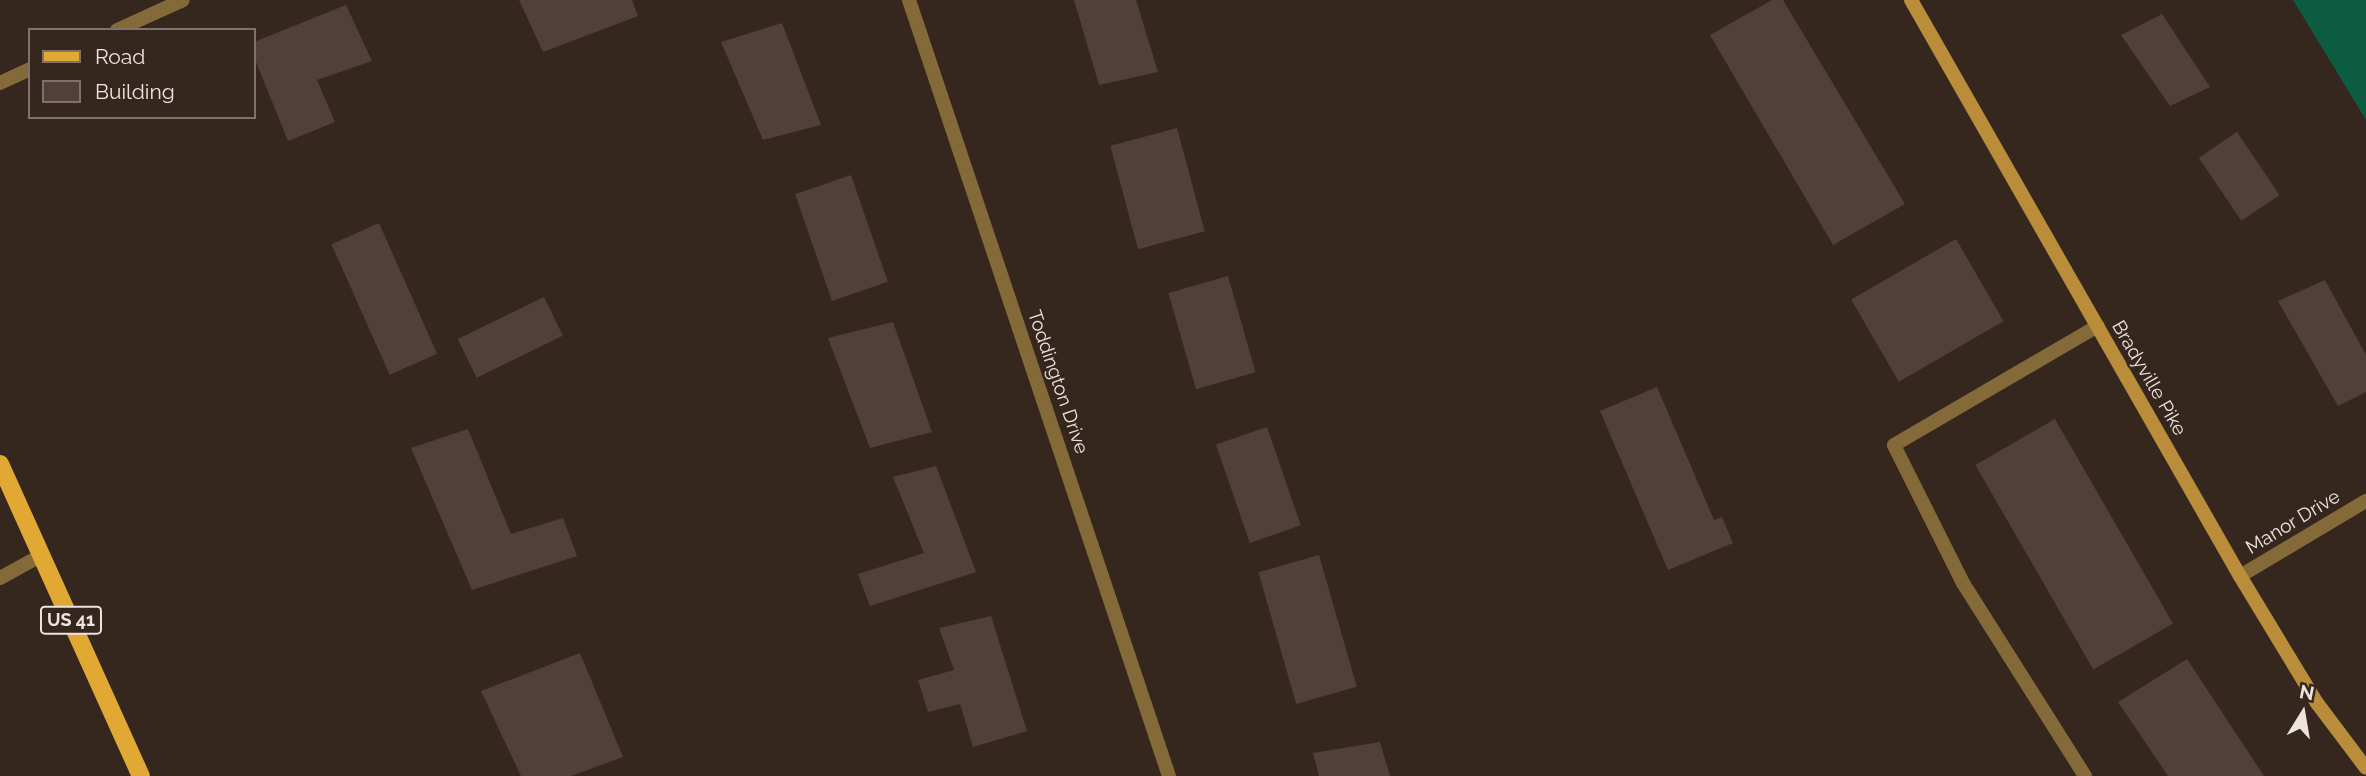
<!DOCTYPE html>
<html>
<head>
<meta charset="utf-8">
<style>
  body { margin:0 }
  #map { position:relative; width:2366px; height:776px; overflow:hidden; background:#35261e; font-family:Raleway,sans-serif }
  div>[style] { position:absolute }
  .forest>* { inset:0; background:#0c5c41 }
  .building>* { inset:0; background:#523f3b; transform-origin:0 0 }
  .service>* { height:14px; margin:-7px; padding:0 7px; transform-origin:7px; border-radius:7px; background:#856a39 }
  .minor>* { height:14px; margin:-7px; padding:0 7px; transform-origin:7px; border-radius:7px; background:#856a39 }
  .secondary>* { height:14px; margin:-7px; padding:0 7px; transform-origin:7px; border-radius:7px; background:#b98d39 }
  .primary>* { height:18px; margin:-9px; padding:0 9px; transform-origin:9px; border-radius:9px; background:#e1a834 }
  span { translate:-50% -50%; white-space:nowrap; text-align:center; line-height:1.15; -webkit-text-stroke:5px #35261e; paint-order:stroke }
  .shield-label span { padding:2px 5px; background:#35261e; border:2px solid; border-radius:5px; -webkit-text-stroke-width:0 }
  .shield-label { font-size:18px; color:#eee4df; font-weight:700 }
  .street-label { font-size:19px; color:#eee4df }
  .legend { position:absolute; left:28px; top:28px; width:228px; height:91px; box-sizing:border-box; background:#35261e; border:2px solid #7f726b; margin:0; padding:9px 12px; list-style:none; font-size:21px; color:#eee4df }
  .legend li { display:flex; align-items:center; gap:14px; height:35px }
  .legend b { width:35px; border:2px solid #7f726b }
  .north { position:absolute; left:2268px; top:678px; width:70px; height:70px; -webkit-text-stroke:5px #35261e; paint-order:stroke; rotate:11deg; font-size:19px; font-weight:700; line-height:28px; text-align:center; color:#eee4df }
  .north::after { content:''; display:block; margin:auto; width:24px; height:32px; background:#eee4df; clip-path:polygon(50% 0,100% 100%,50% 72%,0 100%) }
</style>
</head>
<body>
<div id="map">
  <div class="forest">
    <i style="clip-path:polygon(2293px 0,2366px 0,2366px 120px)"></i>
  </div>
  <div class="building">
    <i style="clip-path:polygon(519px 0,632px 0,638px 16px,543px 52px)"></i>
    <i style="clip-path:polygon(1074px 0,1136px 0,1158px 72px,1099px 85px)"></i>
    <i style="clip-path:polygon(1772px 0,1783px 0,1905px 204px,1833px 245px,1710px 35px)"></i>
    <i style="clip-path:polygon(346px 5px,372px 61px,317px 80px,335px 122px,288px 141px,254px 57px,254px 42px)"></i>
    <i style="clip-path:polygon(2162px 14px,2210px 87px,2170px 106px,2121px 35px)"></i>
    <i style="clip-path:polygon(782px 23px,821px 125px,763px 140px,721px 42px)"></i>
    <i style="left:1177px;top:128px;width:107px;height:69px;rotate:75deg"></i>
    <i style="left:2237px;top:132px;width:76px;height:46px;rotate:56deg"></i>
    <i style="left:851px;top:175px;width:113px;height:59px;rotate:71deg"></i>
    <i style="left:379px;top:223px;width:143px;height:52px;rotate:66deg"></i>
    <i style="left:1956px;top:239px;width:95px;height:121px;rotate:60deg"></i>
    <i style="left:1228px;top:276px;width:100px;height:62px;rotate:74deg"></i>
    <i style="clip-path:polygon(2325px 280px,2366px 355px,2366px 392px,2338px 406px,2278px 301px)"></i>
    <i style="left:544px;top:297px;width:43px;height:96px;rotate:64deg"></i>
    <i style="clip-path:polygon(893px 322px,932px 432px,870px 448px,828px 338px)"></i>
    <i style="clip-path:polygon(1657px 387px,1714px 520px,1722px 517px,1733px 543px,1668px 570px,1600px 411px)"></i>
    <i style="left:2055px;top:419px;width:236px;height:92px;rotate:60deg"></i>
    <i style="left:1267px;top:427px;width:104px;height:54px;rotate:71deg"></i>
    <i style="clip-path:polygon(468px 429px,511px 534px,563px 518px,577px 556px,472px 590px,411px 448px)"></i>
    <i style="clip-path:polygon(936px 466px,976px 572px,870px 606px,858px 574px,924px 553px,893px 477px)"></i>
    <i style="left:1319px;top:555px;width:137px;height:63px;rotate:74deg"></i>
    <i style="clip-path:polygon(991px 616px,1027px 731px,973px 747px,960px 704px,928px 712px,918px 680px,954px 670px,939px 628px)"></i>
    <i style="clip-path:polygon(580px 653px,623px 757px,571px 776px,521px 776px,481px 691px)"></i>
    <i style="clip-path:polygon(2187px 659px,2264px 776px,2168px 776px,2118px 702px)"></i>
    <i style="clip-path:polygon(1380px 742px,1390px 776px,1319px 776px,1313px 753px)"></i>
  </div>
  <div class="service">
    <i style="left:2085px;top:776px;width:228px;rotate:-122.3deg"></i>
    <i style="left:1963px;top:583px;width:154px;rotate:-116.6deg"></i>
    <i style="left:1894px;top:445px;width:236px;rotate:-30.3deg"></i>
  </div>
  <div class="minor">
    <i style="left:909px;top:0;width:818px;rotate:71.48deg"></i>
    <i style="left:117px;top:30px;width:72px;rotate:-24.4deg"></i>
    <i style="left:0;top:83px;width:33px;rotate:-25deg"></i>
    <i style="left:2240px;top:576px;width:147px;rotate:-30.8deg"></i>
    <i style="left:0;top:578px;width:48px;rotate:-28.7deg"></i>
  </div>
  <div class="secondary">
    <i style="left:1911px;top:0;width:663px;rotate:60.27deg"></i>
    <i style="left:2240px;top:576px;width:149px;rotate:58.8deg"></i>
    <i style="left:2317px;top:703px;width:81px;rotate:53deg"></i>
  </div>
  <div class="primary">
    <i style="left:0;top:464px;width:342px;rotate:65.7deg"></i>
  </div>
  <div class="shield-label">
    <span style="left:71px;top:620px">US 41</span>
  </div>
  <div class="street-label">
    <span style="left:2149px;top:378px;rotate:60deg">Bradyville Pike</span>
    <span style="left:1058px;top:382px;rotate:71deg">Toddington Drive</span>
    <span style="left:2293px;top:522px;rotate:-31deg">Manor Drive</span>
  </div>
  <ul class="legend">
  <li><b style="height:9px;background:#e1a834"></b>Road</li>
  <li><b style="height:19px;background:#523f3b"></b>Building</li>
  </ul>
  <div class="north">N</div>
</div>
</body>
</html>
